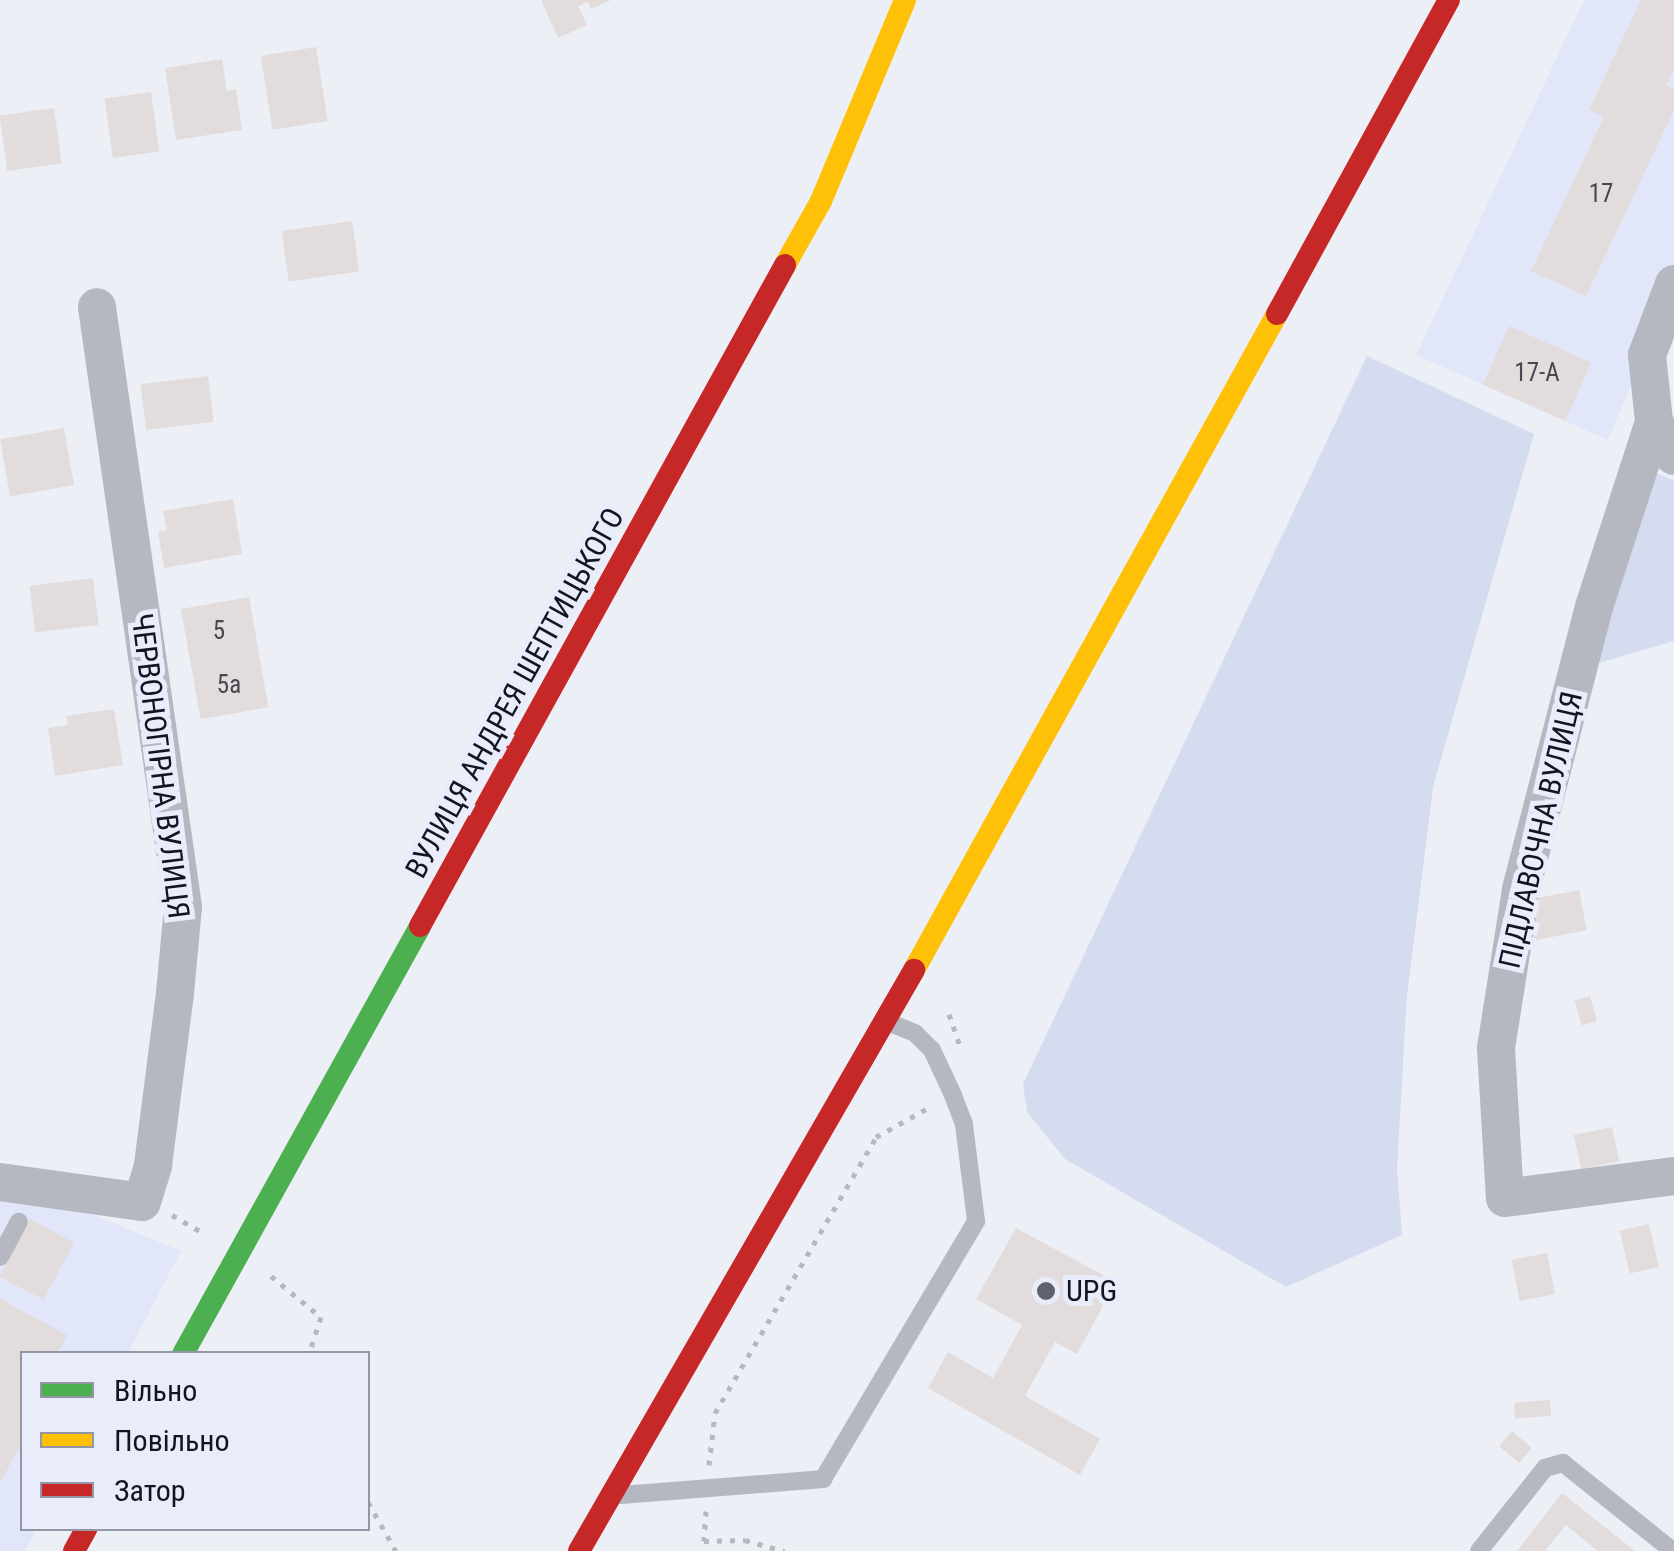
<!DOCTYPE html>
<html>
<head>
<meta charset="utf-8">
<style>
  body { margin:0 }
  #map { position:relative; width:1674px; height:1551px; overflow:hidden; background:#edeff7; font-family:"Roboto Condensed",sans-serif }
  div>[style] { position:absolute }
  .built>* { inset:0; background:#e1e7f8 }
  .green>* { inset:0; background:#d5dcf0 }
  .building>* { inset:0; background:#e2dcdc; transform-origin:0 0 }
  .path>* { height:5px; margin-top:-2.5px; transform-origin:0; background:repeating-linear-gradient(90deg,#b6b8be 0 5px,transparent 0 13px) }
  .lane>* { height:18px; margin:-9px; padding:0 9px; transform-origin:9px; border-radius:9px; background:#b5b8c0 }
  .street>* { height:38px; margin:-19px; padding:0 19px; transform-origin:19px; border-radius:19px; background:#b5b8c0 }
  .fast>* { height:22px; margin:-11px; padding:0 11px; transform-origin:11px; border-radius:11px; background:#4caf50 }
  .slow>* { height:22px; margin:-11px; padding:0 11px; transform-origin:11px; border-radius:11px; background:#ffc107 }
  .jam>* { height:22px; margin:-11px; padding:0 11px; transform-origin:11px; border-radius:11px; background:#c62828 }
  .dots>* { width:28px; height:28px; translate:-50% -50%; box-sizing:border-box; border:5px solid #e9edfb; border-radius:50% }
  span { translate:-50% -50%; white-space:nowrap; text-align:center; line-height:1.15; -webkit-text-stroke:10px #e9edfb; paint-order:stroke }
  .number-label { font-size:25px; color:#464750 }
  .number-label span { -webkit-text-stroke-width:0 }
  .street-label { font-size:30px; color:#121521 }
  .poi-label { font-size:30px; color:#121521 }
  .left { translate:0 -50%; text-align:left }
  .legend { position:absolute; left:20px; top:1351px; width:350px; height:180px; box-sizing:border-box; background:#e9edfb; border:2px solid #9397a4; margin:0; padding:12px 18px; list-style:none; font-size:30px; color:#121521 }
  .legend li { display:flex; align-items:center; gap:20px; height:50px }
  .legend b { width:50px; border:2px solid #9397a4 }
</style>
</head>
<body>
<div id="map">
  <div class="built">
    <i style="clip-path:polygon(1584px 0,1674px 0,1674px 281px,1608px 440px,1416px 355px)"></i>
    <i style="clip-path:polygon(0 1196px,84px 1211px,181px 1251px,128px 1353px,22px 1354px,22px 1528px,37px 1529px,25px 1551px,0 1551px)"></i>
  </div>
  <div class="green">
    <i style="clip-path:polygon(1367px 356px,1534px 434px,1433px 787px,1407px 995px,1397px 1169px,1402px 1235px,1286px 1287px,1065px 1159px,1027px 1112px,1023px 1084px)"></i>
    <i style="clip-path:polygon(1652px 472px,1674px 480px,1674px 641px,1592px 665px)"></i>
  </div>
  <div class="building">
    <i style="clip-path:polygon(541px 0,611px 0,591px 9px,588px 2px,578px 6px,587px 25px,558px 38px)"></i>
    <i style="clip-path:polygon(1641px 0,1674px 0,1674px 70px,1666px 85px,1674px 89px,1674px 110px,1586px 296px,1531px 271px,1604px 117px,1589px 110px)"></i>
    <i style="left:316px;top:47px;width:75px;height:56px;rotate:81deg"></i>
    <i style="clip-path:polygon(222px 59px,227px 91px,236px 89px,242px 130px,176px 140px,165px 68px)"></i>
    <i style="left:151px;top:92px;width:60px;height:47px;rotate:82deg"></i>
    <i style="left:54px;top:108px;width:56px;height:55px;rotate:82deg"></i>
    <i style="left:352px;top:221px;width:51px;height:71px;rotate:82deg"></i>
    <i style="left:1509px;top:326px;width:90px;height:64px;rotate:24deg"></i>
    <i style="left:208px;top:376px;width:46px;height:68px;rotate:83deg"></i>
    <i style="left:64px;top:428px;width:58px;height:65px;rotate:80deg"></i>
    <i style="clip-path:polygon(233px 499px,242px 554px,164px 568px,158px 532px,167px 530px,163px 511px)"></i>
    <i style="left:93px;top:578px;width:47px;height:64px;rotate:83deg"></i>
    <i style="left:249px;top:597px;width:112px;height:69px;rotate:80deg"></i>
    <i style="clip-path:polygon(114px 709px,123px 765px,55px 776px,48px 728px,68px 725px,66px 716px)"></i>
    <i style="left:1579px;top:890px;width:41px;height:58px;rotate:79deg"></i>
    <i style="left:1590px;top:996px;width:26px;height:16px;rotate:74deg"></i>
    <i style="left:1612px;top:1127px;width:35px;height:39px;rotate:78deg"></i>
    <i style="left:30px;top:1219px;width:50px;height:65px;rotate:28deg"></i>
    <i style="left:1649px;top:1224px;width:44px;height:30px;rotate:77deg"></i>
    <i style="clip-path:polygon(1016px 1228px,1116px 1282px,1077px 1354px,1055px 1342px,1025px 1396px,1100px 1439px,1080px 1475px,928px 1388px,948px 1352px,993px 1378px,1022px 1325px,976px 1299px)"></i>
    <i style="left:1547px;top:1253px;width:42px;height:36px;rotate:79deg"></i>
    <i style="clip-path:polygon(0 1299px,67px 1335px,57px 1354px,22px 1354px,22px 1442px,0 1483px)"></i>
    <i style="left:1550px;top:1400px;width:16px;height:36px;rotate:86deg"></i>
    <i style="left:1512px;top:1431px;width:26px;height:20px;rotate:40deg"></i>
    <i style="clip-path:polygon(1562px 1493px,1635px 1551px,1598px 1551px,1566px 1525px,1545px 1551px,1517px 1551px)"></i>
  </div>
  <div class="path">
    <i style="left:949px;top:1014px;width:37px;rotate:71deg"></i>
    <i style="left:172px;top:1215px;width:34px;rotate:30deg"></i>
    <i style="left:271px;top:1276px;width:65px;rotate:39.4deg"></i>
    <i style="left:321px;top:1317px;width:39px;rotate:108deg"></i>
    <i style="left:709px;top:1465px;width:52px;rotate:-83.4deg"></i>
    <i style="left:715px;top:1413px;width:320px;rotate:-59.7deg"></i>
    <i style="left:876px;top:1137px;width:62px;rotate:-29.1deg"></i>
    <i style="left:368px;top:1502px;width:56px;rotate:60.3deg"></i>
    <i style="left:706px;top:1511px;width:30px;rotate:94deg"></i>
    <i style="left:704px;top:1541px;width:41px;rotate:-1.4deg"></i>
    <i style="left:745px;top:1540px;width:41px;rotate:15.8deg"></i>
  </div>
  <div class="lane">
    <i style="left:0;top:1257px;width:40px;rotate:-62deg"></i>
    <i style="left:621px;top:1495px;width:203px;rotate:-4.5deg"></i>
    <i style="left:823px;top:1479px;width:300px;rotate:-59.3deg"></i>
    <i style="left:976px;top:1221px;width:98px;rotate:-97.1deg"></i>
    <i style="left:964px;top:1124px;width:31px;rotate:-111deg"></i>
    <i style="left:953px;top:1095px;width:50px;rotate:-115deg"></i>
    <i style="left:932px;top:1050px;width:24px;rotate:-135deg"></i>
    <i style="left:915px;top:1033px;width:29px;rotate:-158deg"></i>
    <i style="left:1479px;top:1551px;width:106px;rotate:-51.5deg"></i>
    <i style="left:1545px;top:1468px;width:19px;rotate:-16deg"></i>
    <i style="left:1563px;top:1463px;width:141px;rotate:38.7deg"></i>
  </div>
  <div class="street">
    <i style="left:1674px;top:284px;width:76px;rotate:110.8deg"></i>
    <i style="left:1647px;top:355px;width:67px;rotate:84deg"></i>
    <i style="left:1654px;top:422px;width:39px;rotate:60deg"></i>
    <i style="left:1654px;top:422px;width:194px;rotate:108deg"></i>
    <i style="left:1594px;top:607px;width:292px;rotate:104.5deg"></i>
    <i style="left:1521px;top:890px;width:160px;rotate:99deg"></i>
    <i style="left:1496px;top:1048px;width:150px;rotate:86.6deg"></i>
    <i style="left:1505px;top:1198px;width:170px;rotate:-7.4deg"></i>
    <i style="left:0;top:1182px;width:143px;rotate:8deg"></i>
    <i style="left:142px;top:1202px;width:39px;rotate:-73deg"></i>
    <i style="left:153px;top:1165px;width:173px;rotate:-82.7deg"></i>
    <i style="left:175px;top:993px;width:86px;rotate:-84.7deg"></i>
    <i style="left:183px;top:907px;width:606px;rotate:-98.16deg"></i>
  </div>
  <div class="fast">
    <i style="left:183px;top:1354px;width:489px;rotate:-61deg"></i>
  </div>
  <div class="slow">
    <i style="left:785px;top:265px;width:73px;rotate:-60.6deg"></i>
    <i style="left:821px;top:201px;width:218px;rotate:-67.3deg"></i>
    <i style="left:914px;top:970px;width:750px;rotate:-61.04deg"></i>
  </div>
  <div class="jam">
    <i style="left:1277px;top:314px;width:358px;rotate:-61.3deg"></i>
    <i style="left:420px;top:926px;width:755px;rotate:-61.09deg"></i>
    <i style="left:74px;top:1551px;width:26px;rotate:-61deg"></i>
    <i style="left:579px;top:1551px;width:671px;rotate:-60.03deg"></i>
  </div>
  <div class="dots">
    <i style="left:1046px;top:1291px;background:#5f616c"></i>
  </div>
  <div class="number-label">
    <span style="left:1601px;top:194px">17</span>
    <span style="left:1537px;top:373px">17-А</span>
    <span style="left:219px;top:631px">5</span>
    <span style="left:229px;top:685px">5а</span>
  </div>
  <div class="street-label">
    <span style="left:515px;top:693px;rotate:-61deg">ВУЛИЦЯ АНДРЕЯ ШЕПТИЦЬКОГО</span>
    <span style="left:160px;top:766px;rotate:83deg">ЧЕРВОНОГІРНА ВУЛИЦЯ</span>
    <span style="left:1541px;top:830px;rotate:-77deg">ПІДЛАВОЧНА ВУЛИЦЯ</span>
  </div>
  <div class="poi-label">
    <span class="left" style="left:1066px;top:1291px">UPG</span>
  </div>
  <ul class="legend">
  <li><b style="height:12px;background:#4caf50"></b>Вільно</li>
  <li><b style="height:12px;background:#ffc107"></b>Повільно</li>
  <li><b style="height:12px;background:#c62828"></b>Затор</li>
  </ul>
</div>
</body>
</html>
